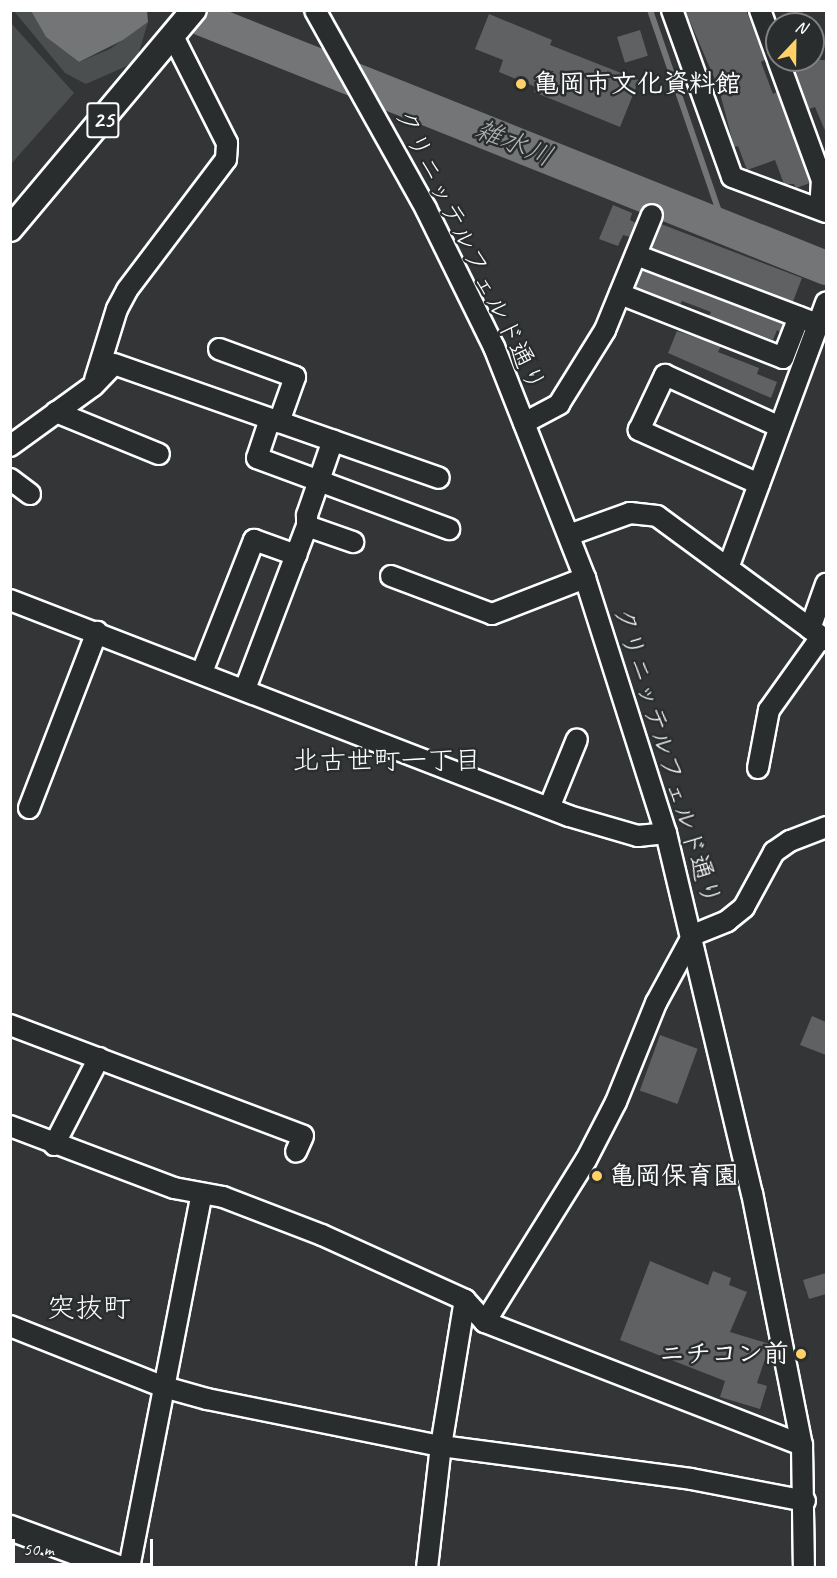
<!DOCTYPE html>
<html>
<head>
<meta charset="utf-8">
<style>
  body { margin:0 }
  #map { position:relative; width:837px; height:1578px; overflow:hidden; background:#333536; font-family:Caveat,"Klee One",sans-serif }
  div>[style] { position:absolute }
  .green>* { inset:0; background:#4c4f50 }
  .water>* { inset:0; background:#737576 }
  .stream>* { height:6px; margin:-3px; padding:0 3px; transform-origin:3px; border-radius:3px; background:#737576 }
  .river>* { height:34px; margin:-17px; padding:0 17px; transform-origin:17px; border-radius:17px; background:#737576 }
  .building>* { inset:0; background:#5f6162; transform-origin:0 0 }
  .roads { filter:drop-shadow(2px 0 #fff) drop-shadow(-2px 0 #fff) drop-shadow(0 2px #fff) drop-shadow(0 -2px #fff) }
  .minor>* { height:20px; margin:-10px; padding:0 10px; transform-origin:10px; border-radius:10px; background:#2a2d2e }
  .major>* { height:24px; margin:-12px; padding:0 12px; transform-origin:12px; border-radius:12px; background:#2a2d2e }
  .dots>* { width:16px; height:16px; translate:-50% -50%; box-sizing:border-box; border:3px solid #2a2d2e; border-radius:50% }
  span { translate:-50% -50%; white-space:nowrap; text-align:center; line-height:1.15; -webkit-text-stroke:5px #2a2d2e; paint-order:stroke }
  .shield-label span { padding:2px 4px; background:#2a2d2e; border:2px solid; border-radius:4px; -webkit-text-stroke-width:0 }
  .shield-label { font-size:24px; color:#fff; font-weight:700 }
  .poi-label { font-size:26px; color:#fff; font-weight:700 }
  .left { translate:0 -50%; text-align:left }
  .right { translate:-100% -50%; text-align:right }
  .street-label { font-size:26px; color:#fff }
  .water-label { font-size:27px; color:#b2b3b4; font-style:italic }
  .neighbourhood-label { font-size:27px; color:#fff }
  .quarter-label { font-size:28px; color:#fff }
  .frame { position:absolute; inset:0; border:12px solid #fff; pointer-events:none }
  .north { position:absolute; left:765px; top:12px; width:60px; height:60px; box-sizing:border-box; background:#2a2d2e; border:2px solid #7f8182; border-radius:50%; rotate:22deg; font-size:16px; font-weight:700; line-height:24px; text-align:center; color:#fff }
  .north::after { content:''; display:block; margin:auto; width:21px; height:27px; background:#ffd166; clip-path:polygon(50% 0,100% 100%,50% 72%,0 100%) }
  .scale { position:absolute; left:12px; top:1539px; width:141px; height:27px; box-sizing:border-box; border:3px solid #fff; border-top:0; padding-left:8px; font-size:18px; line-height:21px; white-space:nowrap; color:#fff; -webkit-text-stroke:4px #2a2d2e; paint-order:stroke }
</style>
</head>
<body>
<div id="map">
  <div class="green">
    <i style="clip-path:polygon(14px 11px,31px 11px,46px 37px,79px 62px,110px 49px,148px 22px,136px 62px,86px 84px,65px 73px)"></i>
    <i style="clip-path:polygon(11px 23px,74px 93px,11px 164px)"></i>
  </div>
  <div class="water">
    <i style="clip-path:polygon(147px 10px,148px 22px,123px 40px,79px 62px,46px 37px,31px 11px)"></i>
  </div>
  <div class="stream">
    <i style="left:650px;top:10px;width:225px;rotate:71.1deg"></i>
  </div>
  <div class="river">
    <i style="left:202px;top:19px;width:672px;rotate:21.75deg"></i>
  </div>
  <div class="building">
    <i style="clip-path:polygon(685px 10px,746px 10px,765px 60px,761px 62px,773px 94px,777px 92px,810px 183px,796px 188px,794px 184px,784px 184px,775px 160px,747px 170px,738px 146px,734px 147px,719px 89px)"></i>
    <i style="clip-path:polygon(489px 14px,552px 40px,550px 45px,639px 80px,620px 127px,534px 92px,536px 87px,499px 72px,503px 60px,475px 49px)"></i>
    <i style="left:640px;top:30px;width:27px;height:24px;rotate:73deg"></i>
    <i style="clip-path:polygon(791px 60px,826px 60px,826px 133px,815px 107px,809px 109px)"></i>
    <i style="clip-path:polygon(613px 205px,632px 213px,630px 220px,636px 223px,630px 237px,623px 235px,618px 246px,599px 239px)"></i>
    <i style="left:661px;top:224px;width:151px;height:26px;rotate:21deg"></i>
    <i style="clip-path:polygon(642px 270px,783px 324px,780px 332px,777px 330px,773px 340px,709px 316px,711px 312px,682px 301px,680px 305px,635px 287px)"></i>
    <i style="clip-path:polygon(677px 331px,721px 346px,718px 352px,759px 368px,757px 374px,777px 382px,771px 398px,668px 353px)"></i>
    <i style="clip-path:polygon(812px 1016px,826px 1022px,826px 1055px,800px 1045px)"></i>
    <i style="left:660px;top:1035px;width:40px;height:59px;rotate:20deg"></i>
    <i style="clip-path:polygon(650px 1261px,708px 1285px,713px 1271px,731px 1278px,729px 1285px,747px 1292px,730px 1332px,770px 1344px,757px 1383px,767px 1386px,760px 1409px,720px 1397px,725px 1381px,620px 1340px)"></i>
    <i style="clip-path:polygon(826px 1273px,826px 1294px,809px 1299px,803px 1280px)"></i>
  </div>
  <div class="roads">
    <div class="minor">
      <i style="left:315px;top:10px;width:228px;rotate:60.8deg"></i>
      <i style="left:426px;top:209px;width:154px;rotate:63.8deg"></i>
      <i style="left:494px;top:347px;width:248px;rotate:68.5deg"></i>
      <i style="left:585px;top:578px;width:268px;rotate:72.4deg"></i>
      <i style="left:666px;top:833px;width:370px;rotate:76.6deg"></i>
      <i style="left:752px;top:1193px;width:257px;rotate:78.8deg"></i>
      <i style="left:802px;top:1445px;width:123px;rotate:89.1deg"></i>
      <i style="left:672px;top:10px;width:177px;rotate:70.2deg"></i>
      <i style="left:732px;top:177px;width:100px;rotate:20.4deg"></i>
      <i style="left:760px;top:10px;width:50px;rotate:70.1deg"></i>
      <i style="left:778px;top:60px;width:128px;rotate:69.9deg"></i>
      <i style="left:822px;top:180px;width:29px;rotate:94deg"></i>
      <i style="left:636px;top:255px;width:186px;rotate:20.8deg"></i>
      <i style="left:620px;top:294px;width:175px;rotate:21.4deg"></i>
      <i style="left:783px;top:358px;width:44px;rotate:-68.7deg"></i>
      <i style="left:219px;top:349px;width:81px;rotate:20.2deg"></i>
      <i style="left:295px;top:377px;width:48px;rotate:109.6deg"></i>
      <i style="left:95px;top:380px;width:74px;rotate:-72.8deg"></i>
      <i style="left:117px;top:309px;width:21px;rotate:-62deg"></i>
      <i style="left:127px;top:290px;width:164px;rotate:-52.9deg"></i>
      <i style="left:226px;top:159px;width:16px;rotate:-86deg"></i>
      <i style="left:227px;top:143px;width:120px;rotate:-116.8deg"></i>
      <i style="left:56px;top:412px;width:111px;rotate:22.2deg"></i>
      <i style="left:270px;top:419px;width:41px;rotate:108.4deg"></i>
      <i style="left:257px;top:458px;width:205px;rotate:20.3deg"></i>
      <i style="left:524px;top:423px;width:40px;rotate:-28deg"></i>
      <i style="left:559px;top:404px;width:87px;rotate:-58.1deg"></i>
      <i style="left:605px;top:330px;width:124px;rotate:-67.8deg"></i>
      <i style="left:10px;top:446px;width:102px;rotate:-35.9deg"></i>
      <i style="left:93px;top:386px;width:30px;rotate:-46deg"></i>
      <i style="left:114px;top:364px;width:344px;rotate:19.3deg"></i>
      <i style="left:10px;top:479px;width:25px;rotate:37deg"></i>
      <i style="left:759px;top:484px;width:132px;rotate:-155.8deg"></i>
      <i style="left:639px;top:430px;width:61px;rotate:-64.7deg"></i>
      <i style="left:665px;top:375px;width:126px;rotate:24.3deg"></i>
      <i style="left:307px;top:526px;width:49px;rotate:19.2deg"></i>
      <i style="left:569px;top:535px;width:65px;rotate:-19.8deg"></i>
      <i style="left:630px;top:513px;width:27px;rotate:6deg"></i>
      <i style="left:657px;top:516px;width:210px;rotate:36.3deg"></i>
      <i style="left:728px;top:568px;width:283px;rotate:-69.7deg"></i>
      <i style="left:391px;top:576px;width:108px;rotate:20.6deg"></i>
      <i style="left:492px;top:614px;width:100px;rotate:-21.2deg"></i>
      <i style="left:10px;top:600px;width:599px;rotate:21.13deg"></i>
      <i style="left:569px;top:816px;width:72px;rotate:16.2deg"></i>
      <i style="left:638px;top:836px;width:28px;rotate:-6deg"></i>
      <i style="left:810px;top:629px;width:48px;rotate:-70.4deg"></i>
      <i style="left:202px;top:672px;width:142px;rotate:-68.5deg"></i>
      <i style="left:254px;top:540px;width:45px;rotate:19.7deg"></i>
      <i style="left:245px;top:689px;width:174px;rotate:-69.2deg"></i>
      <i style="left:307px;top:526px;width:11px;rotate:-90deg"></i>
      <i style="left:307px;top:515px;width:79px;rotate:-70.9deg"></i>
      <i style="left:758px;top:768px;width:59px;rotate:-79.3deg"></i>
      <i style="left:769px;top:710px;width:90px;rotate:-54.5deg"></i>
      <i style="left:29px;top:808px;width:189px;rotate:-68.9deg"></i>
      <i style="left:549px;top:808px;width:74px;rotate:-67.9deg"></i>
      <i style="left:10px;top:1025px;width:313px;rotate:20.7deg"></i>
      <i style="left:303px;top:1136px;width:17px;rotate:114deg"></i>
      <i style="left:10px;top:1126px;width:175px;rotate:20.7deg"></i>
      <i style="left:174px;top:1188px;width:50px;rotate:10.4deg"></i>
      <i style="left:223px;top:1197px;width:106px;rotate:21deg"></i>
      <i style="left:322px;top:1235px;width:157px;rotate:24.4deg"></i>
      <i style="left:465px;top:1300px;width:30px;rotate:48deg"></i>
      <i style="left:485px;top:1322px;width:340px;rotate:21.2deg"></i>
      <i style="left:54px;top:1145px;width:98px;rotate:-62.7deg"></i>
      <i style="left:485px;top:1322px;width:191px;rotate:-58.1deg"></i>
      <i style="left:586px;top:1160px;width:65px;rotate:-62.7deg"></i>
      <i style="left:616px;top:1102px;width:107px;rotate:-68deg"></i>
      <i style="left:656px;top:1003px;width:77px;rotate:-61.4deg"></i>
      <i style="left:693px;top:935px;width:37px;rotate:-22deg"></i>
      <i style="left:727px;top:921px;width:22px;rotate:-39deg"></i>
      <i style="left:744px;top:907px;width:63px;rotate:-61.4deg"></i>
      <i style="left:774px;top:852px;width:19px;rotate:-35deg"></i>
      <i style="left:790px;top:841px;width:39px;rotate:-21deg"></i>
      <i style="left:10px;top:1326px;width:166px;rotate:21.6deg"></i>
      <i style="left:164px;top:1387px;width:45px;rotate:15.6deg"></i>
      <i style="left:207px;top:1399px;width:239px;rotate:11.4deg"></i>
      <i style="left:441px;top:1446px;width:252px;rotate:7.5deg"></i>
      <i style="left:691px;top:1479px;width:116px;rotate:10.9deg"></i>
      <i style="left:129px;top:1568px;width:381px;rotate:-79deg"></i>
      <i style="left:427px;top:1568px;width:123px;rotate:-83.5deg"></i>
      <i style="left:441px;top:1446px;width:148px;rotate:-80.7deg"></i>
    </div>
    <div class="major">
      <i style="left:10px;top:229px;width:286px;rotate:-50deg"></i>
      <i style="left:10px;top:1528px;width:116px;rotate:20.2deg"></i>
    </div>
  </div>
  <div class="dots">
    <i style="left:521px;top:84px;background:#ffd166"></i>
    <i style="left:597px;top:1176px;background:#ffd166"></i>
    <i style="left:801px;top:1354px;background:#ffd166"></i>
  </div>
  <div class="shield-label">
    <span style="left:103px;top:120px">25</span>
  </div>
  <div class="poi-label">
    <span class="left" style="left:533px;top:84px">亀岡市文化資料館</span>
    <span class="left" style="left:609px;top:1176px">亀岡保育園</span>
    <span class="right" style="left:789px;top:1354px">ニチコン前</span>
  </div>
  <div class="street-label">
    <span style="left:470px;top:250px;rotate:64deg">クリニッテルフェルド通り</span>
    <span style="left:667px;top:756px;rotate:73deg">クリニッテルフェルド通り</span>
  </div>
  <div class="water-label">
    <span style="left:514px;top:143px;rotate:22deg">雑水川</span>
  </div>
  <div class="neighbourhood-label">
    <span style="left:387px;top:761px">北古世町一丁目</span>
  </div>
  <div class="quarter-label">
    <span style="left:89px;top:1308px">突抜町</span>
  </div>
  <div class="frame"></div>
  <div class="north">N</div>
  <div class="scale">50 m</div>
</div>
</body>
</html>
